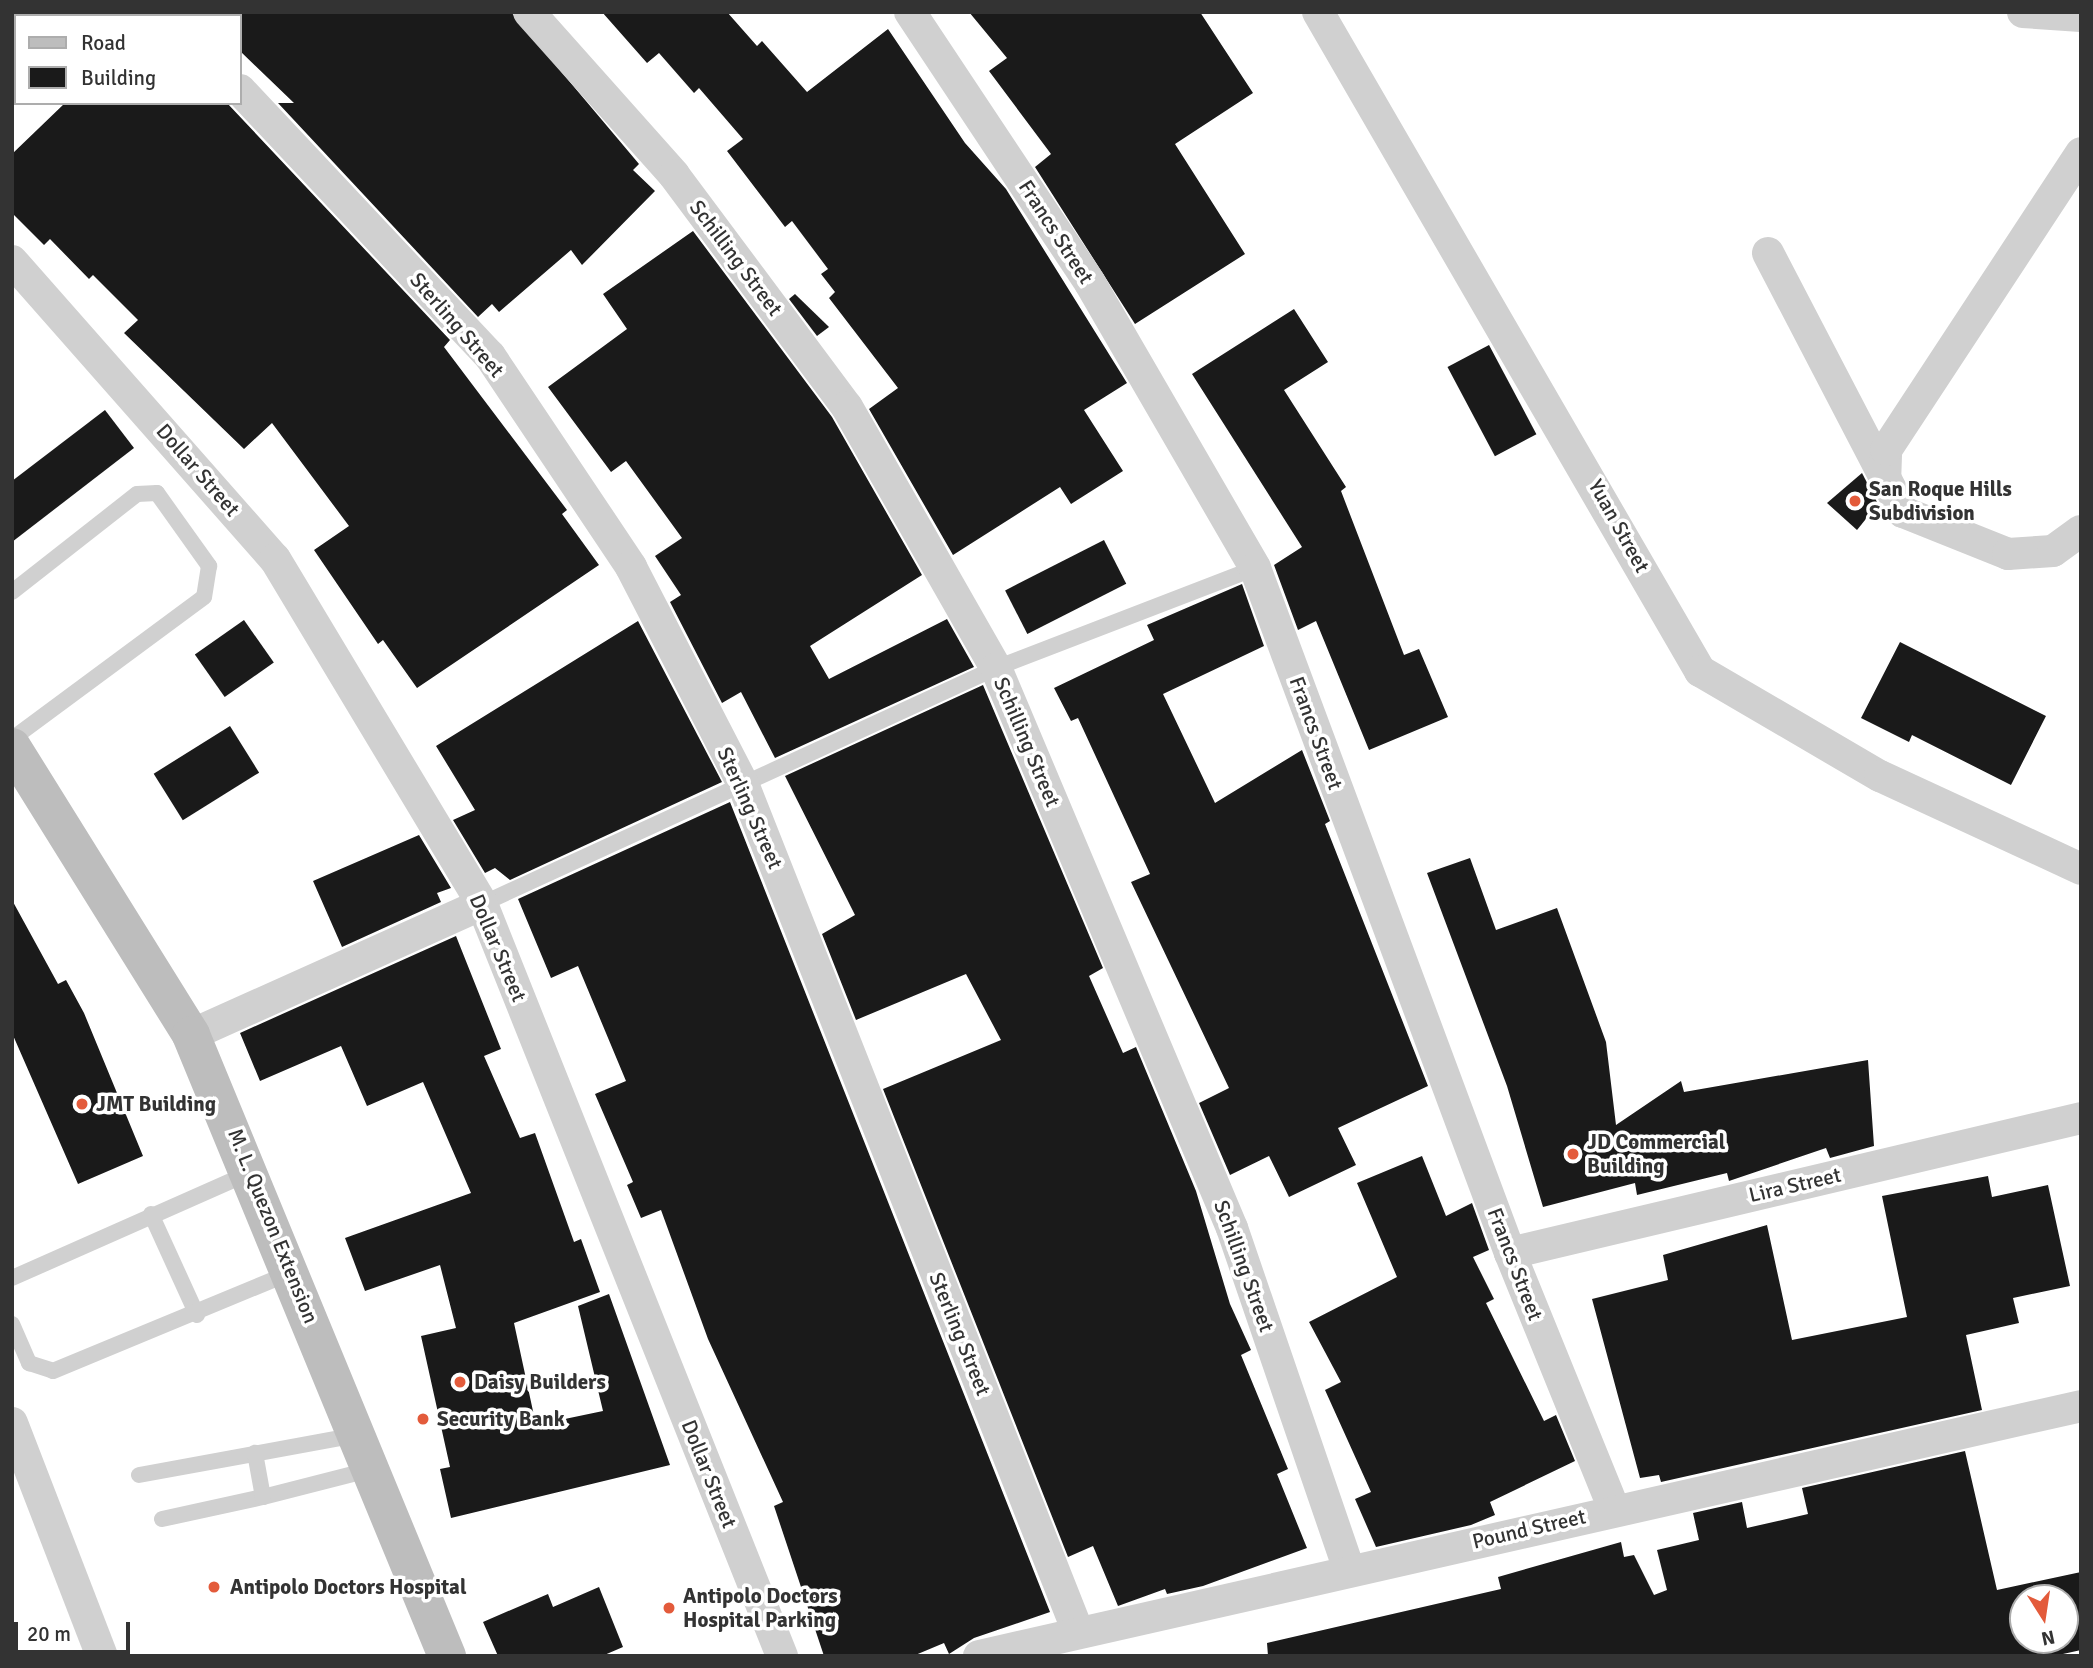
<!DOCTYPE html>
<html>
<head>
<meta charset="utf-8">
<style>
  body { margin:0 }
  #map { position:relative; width:2093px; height:1668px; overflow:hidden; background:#fff; font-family:Signika,sans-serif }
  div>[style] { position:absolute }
  .building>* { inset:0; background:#1a1a1a; transform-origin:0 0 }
  .lane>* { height:16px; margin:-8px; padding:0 8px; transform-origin:8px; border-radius:8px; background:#d0d0d0 }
  .street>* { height:32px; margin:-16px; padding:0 16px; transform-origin:16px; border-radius:16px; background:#d0d0d0 }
  .secondary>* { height:38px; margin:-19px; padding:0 19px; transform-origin:19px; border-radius:19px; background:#bdbdbd }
  .dots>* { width:19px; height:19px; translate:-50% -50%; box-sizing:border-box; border:4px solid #fff; border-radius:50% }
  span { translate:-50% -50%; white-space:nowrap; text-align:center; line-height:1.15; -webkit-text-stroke:7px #fff; paint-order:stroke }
  .street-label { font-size:21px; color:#333 }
  .poi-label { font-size:21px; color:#333; font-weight:700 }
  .left { translate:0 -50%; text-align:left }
  .frame { position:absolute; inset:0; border:14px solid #333; pointer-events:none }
  .legend { position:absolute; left:14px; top:14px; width:228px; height:91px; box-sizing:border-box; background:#fff; border:2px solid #adadad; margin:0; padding:9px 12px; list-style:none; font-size:21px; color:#333 }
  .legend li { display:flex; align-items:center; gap:14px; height:35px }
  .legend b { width:35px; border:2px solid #adadad }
  .north { position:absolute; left:2009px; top:1584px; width:70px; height:70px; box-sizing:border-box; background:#fff; border:2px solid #adadad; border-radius:50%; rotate:168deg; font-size:19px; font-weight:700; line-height:28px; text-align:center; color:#333 }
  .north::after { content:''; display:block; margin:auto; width:24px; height:32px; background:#e35b3b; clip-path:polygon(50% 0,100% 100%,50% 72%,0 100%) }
  .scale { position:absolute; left:14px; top:1622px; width:116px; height:32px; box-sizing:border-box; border:4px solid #333; border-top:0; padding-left:9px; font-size:21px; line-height:24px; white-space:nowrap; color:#333; -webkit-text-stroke:5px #fff; paint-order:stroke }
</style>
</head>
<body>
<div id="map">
  <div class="building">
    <i style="clip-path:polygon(240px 12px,511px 12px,639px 164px,633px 170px,655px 191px,582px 265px,571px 250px,499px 312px,492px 304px,478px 317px,278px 103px,294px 103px,240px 51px)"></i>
    <i style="clip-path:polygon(602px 12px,727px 12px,757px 46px,762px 41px,807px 92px,888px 29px,965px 143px,1006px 189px,1127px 383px,1084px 410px,1123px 471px,1071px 504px,1060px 487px,953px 555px,869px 409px,898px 388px,829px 298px,835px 292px,821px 274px,828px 269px,792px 221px,785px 227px,727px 151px,743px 139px,699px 88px,694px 93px,659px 53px,647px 63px)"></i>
    <i style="clip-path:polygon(969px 12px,1200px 12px,1253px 93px,1175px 144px,1245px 254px,1135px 324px,1035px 167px,1051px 154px,989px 71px,1007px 58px)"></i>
    <i style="clip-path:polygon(65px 103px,227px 103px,450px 340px,444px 347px,567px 510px,562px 514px,599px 565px,417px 688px,383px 640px,378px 644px,314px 550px,349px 526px,272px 423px,244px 449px,124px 333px,138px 320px,93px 275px,89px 279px,50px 239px,44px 245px,12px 213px,12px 154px)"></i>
    <i style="clip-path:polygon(693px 231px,832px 417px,922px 575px,810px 646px,829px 679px,947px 619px,974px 667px,775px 758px,741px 692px,722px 703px,670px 602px,681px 595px,655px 556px,682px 538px,626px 461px,611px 472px,548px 387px,627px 329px,603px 294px)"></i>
    <i style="clip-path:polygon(795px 294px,829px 327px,817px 336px,789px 299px)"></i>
    <i style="clip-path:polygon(1294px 309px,1328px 362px,1284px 390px,1346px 487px,1341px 491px,1404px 655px,1419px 649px,1448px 717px,1369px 750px,1316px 621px,1298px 630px,1274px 565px,1302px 547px,1192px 374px)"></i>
    <i style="left:1489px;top:345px;width:101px;height:47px;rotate:62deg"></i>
    <i style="clip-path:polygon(105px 410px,134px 448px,12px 542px,12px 481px)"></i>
    <i style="clip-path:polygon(1862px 473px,1878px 504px,1857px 530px,1827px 503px)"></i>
    <i style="left:1104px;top:540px;width:49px;height:111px;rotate:63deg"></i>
    <i style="clip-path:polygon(1242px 584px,1264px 646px,1163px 694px,1215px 803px,1302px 750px,1330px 821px,1325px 824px,1428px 1086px,1338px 1128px,1356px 1165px,1289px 1197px,1269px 1156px,1230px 1175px,1199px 1103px,1229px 1088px,1131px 882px,1150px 874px,1078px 718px,1071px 721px,1054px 688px,1154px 640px,1147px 625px)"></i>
    <i style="left:244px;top:620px;width:52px;height:60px;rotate:55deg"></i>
    <i style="clip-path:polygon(638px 621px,722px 782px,510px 880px,495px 868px,485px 873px,453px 820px,475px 810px,436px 746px)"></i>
    <i style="clip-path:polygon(1900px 642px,2046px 716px,2011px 785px,1912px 735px,1909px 742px,1861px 718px)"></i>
    <i style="clip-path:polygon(983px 685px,1103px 968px,1089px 976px,1123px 1053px,1136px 1047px,1196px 1191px,1230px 1304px,1251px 1350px,1241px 1355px,1288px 1469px,1277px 1474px,1307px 1548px,1203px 1586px,1167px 1594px,1165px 1589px,1118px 1606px,1093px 1546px,1068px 1557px,883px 1089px,1001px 1040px,966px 974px,856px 1020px,822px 934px,855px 915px,785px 776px)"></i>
    <i style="left:230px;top:726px;width:55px;height:90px;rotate:58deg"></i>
    <i style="clip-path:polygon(730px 802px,1050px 1612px,974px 1638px,949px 1654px,944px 1643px,913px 1656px,824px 1656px,774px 1506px,783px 1502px,708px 1339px,661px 1210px,641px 1218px,627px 1185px,633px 1182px,595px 1094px,626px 1081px,578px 966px,551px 978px,518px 899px)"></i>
    <i style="clip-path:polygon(419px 835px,451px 888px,437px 893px,441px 902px,342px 947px,313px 881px)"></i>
    <i style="clip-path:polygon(1470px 858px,1496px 930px,1557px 908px,1606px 1042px,1616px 1125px,1681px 1081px,1684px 1092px,1868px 1060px,1874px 1146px,1830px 1158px,1826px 1148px,1729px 1181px,1727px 1173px,1637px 1195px,1635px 1183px,1543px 1207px,1507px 1086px,1427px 873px)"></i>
    <i style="clip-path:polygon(12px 900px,58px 984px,66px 980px,84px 1013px,143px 1156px,78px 1184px,12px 1033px)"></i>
    <i style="clip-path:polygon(456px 936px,501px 1049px,484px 1056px,520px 1138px,535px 1133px,574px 1242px,581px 1239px,600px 1292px,514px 1323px,536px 1425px,603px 1411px,578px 1306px,609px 1294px,670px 1465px,451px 1518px,440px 1469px,450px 1467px,421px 1336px,456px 1328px,440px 1265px,365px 1291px,345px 1238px,471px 1193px,423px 1082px,367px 1106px,341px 1046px,260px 1081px,240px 1033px)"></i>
    <i style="clip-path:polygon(1422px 1156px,1446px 1216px,1472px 1203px,1489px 1250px,1473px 1257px,1494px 1299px,1486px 1303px,1544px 1421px,1556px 1415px,1575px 1461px,1490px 1502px,1495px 1515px,1471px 1525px,1376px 1547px,1355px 1499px,1371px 1492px,1325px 1390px,1341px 1382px,1309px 1322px,1397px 1277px,1357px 1183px)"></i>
    <i style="clip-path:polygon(1988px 1176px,1992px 1197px,2048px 1185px,2070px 1286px,2013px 1298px,2019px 1323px,1966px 1335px,1982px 1410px,1661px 1482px,1659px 1475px,1640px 1478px,1592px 1299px,1668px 1280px,1663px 1255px,1767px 1225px,1792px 1340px,1907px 1317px,1882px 1196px)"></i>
    <i style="clip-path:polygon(evenodd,1965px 1451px,1997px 1590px,2081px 1572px,2081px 1650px,2054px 1656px,1268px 1656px,1267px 1643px,1501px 1589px,1498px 1577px,1621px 1542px,1624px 1557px,1634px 1555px,1654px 1595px,1667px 1590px,1657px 1550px,1699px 1540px,1693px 1513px,1742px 1502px,1747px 1528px,1808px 1514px,1802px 1488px,1965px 1451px,2023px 1598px,2065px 1598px,2065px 1640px,2023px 1640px,2023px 1598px)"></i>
    <i style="clip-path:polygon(599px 1587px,623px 1647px,602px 1656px,498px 1656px,483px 1622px,548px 1594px,553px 1607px)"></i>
  </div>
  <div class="lane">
    <i style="left:12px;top:592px;width:159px;rotate:-38.1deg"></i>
    <i style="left:137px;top:494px;width:20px;rotate:-3deg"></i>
    <i style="left:157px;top:493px;width:90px;rotate:54.5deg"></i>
    <i style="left:209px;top:566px;width:31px;rotate:99deg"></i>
    <i style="left:204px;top:597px;width:239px;rotate:143.5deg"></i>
    <i style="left:482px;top:904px;width:566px;rotate:-24.66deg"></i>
    <i style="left:996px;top:668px;width:278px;rotate:-21.1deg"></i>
    <i style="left:151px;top:1214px;width:111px;rotate:65.5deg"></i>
    <i style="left:12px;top:1278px;width:259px;rotate:-23.9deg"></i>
    <i style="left:12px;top:1324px;width:43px;rotate:66.4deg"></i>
    <i style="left:29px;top:1363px;width:25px;rotate:18deg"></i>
    <i style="left:53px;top:1371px;width:256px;rotate:-22.5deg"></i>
    <i style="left:139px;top:1475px;width:222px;rotate:-10.4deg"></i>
    <i style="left:263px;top:1497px;width:109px;rotate:-14.3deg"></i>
    <i style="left:162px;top:1519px;width:103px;rotate:-12.3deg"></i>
    <i style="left:263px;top:1497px;width:45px;rotate:-100.3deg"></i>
  </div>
  <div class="street">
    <i style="left:162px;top:12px;width:5px;rotate:53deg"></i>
    <i style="left:529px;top:12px;width:218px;rotate:48.3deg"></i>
    <i style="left:674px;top:175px;width:289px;rotate:53.3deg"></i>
    <i style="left:847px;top:407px;width:301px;rotate:60.3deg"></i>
    <i style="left:996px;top:668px;width:608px;rotate:67.15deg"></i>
    <i style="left:1232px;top:1228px;width:361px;rotate:71.1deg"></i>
    <i style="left:910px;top:12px;width:325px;rotate:56.4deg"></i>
    <i style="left:1090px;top:283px;width:329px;rotate:59.9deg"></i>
    <i style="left:1255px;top:568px;width:731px;rotate:69.58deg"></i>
    <i style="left:1510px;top:1253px;width:276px;rotate:67.9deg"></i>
    <i style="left:1318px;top:12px;width:762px;rotate:59.9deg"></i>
    <i style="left:1700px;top:671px;width:208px;rotate:30.3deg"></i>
    <i style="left:1880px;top:776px;width:221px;rotate:24.8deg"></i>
    <i style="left:2023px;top:12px;width:58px;rotate:3.9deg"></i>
    <i style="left:240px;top:90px;width:365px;rotate:46.8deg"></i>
    <i style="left:490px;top:356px;width:254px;rotate:56.2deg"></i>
    <i style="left:631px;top:567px;width:244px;rotate:62.7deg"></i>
    <i style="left:743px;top:784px;width:912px;rotate:68.44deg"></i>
    <i style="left:1768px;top:253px;width:292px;rotate:62.5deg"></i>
    <i style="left:1903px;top:512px;width:113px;rotate:21.8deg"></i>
    <i style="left:2008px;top:554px;width:45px;rotate:-3.8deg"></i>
    <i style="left:2053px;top:551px;width:34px;rotate:-36deg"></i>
    <i style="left:12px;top:261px;width:397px;rotate:48.6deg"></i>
    <i style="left:275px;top:559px;width:402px;rotate:59deg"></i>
    <i style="left:482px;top:904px;width:810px;rotate:68.25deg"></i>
    <i style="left:1885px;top:484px;width:34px;rotate:-88deg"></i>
    <i style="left:1886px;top:450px;width:355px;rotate:-56.7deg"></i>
    <i style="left:191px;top:1035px;width:319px;rotate:-24.2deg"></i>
    <i style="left:1510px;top:1253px;width:587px;rotate:-13.3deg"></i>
    <i style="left:12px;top:1423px;width:250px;rotate:68.9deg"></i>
    <i style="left:979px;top:1656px;width:1130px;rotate:-12.78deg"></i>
  </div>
  <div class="secondary">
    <i style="left:12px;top:747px;width:339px;rotate:58.1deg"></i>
    <i style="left:191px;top:1035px;width:672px;rotate:67.6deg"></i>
  </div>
  <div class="dots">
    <i style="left:1855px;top:501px;background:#e35b3b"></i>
    <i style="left:82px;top:1104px;background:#e35b3b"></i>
    <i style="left:1573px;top:1154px;background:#e35b3b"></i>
    <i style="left:460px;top:1382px;background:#e35b3b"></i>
    <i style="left:423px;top:1419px;background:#e35b3b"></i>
    <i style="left:214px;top:1587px;background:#e35b3b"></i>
    <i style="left:669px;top:1608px;background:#e35b3b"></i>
  </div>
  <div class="street-label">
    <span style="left:1056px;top:232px;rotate:57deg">Francs Street</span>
    <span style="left:736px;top:258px;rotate:53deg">Schilling Street</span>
    <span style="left:457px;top:325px;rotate:49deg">Sterling Street</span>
    <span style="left:198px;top:470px;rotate:49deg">Dollar Street</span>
    <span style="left:1619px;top:526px;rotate:61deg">Yuan Street</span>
    <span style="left:1316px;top:733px;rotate:70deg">Francs Street</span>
    <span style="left:1027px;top:742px;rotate:67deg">Schilling Street</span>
    <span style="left:750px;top:808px;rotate:66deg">Sterling Street</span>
    <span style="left:498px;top:948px;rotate:67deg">Dollar Street</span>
    <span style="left:1795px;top:1185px;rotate:-13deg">Lira Street</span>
    <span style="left:273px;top:1226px;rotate:68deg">M. L. Quezon Extension</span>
    <span style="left:1515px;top:1264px;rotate:69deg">Francs Street</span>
    <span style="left:1244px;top:1266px;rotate:70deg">Schilling Street</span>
    <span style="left:960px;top:1334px;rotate:68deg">Sterling Street</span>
    <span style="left:709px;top:1474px;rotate:68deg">Dollar Street</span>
    <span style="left:1529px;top:1529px;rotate:-13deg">Pound Street</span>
  </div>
  <div class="poi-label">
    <span class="left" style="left:1869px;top:501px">San Roque Hills<br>Subdivision</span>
    <span class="left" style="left:96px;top:1104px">JMT Building</span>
    <span class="left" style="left:1587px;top:1154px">JD Commercial<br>Building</span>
    <span class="left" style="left:474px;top:1382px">Daisy Builders</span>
    <span class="left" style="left:437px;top:1419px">Security Bank</span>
    <span class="left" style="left:230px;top:1587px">Antipolo Doctors Hospital</span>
    <span class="left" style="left:683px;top:1608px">Antipolo Doctors<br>Hospital Parking</span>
  </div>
  <div class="frame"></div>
  <ul class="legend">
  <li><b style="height:9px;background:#bdbdbd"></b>Road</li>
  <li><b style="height:19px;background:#1a1a1a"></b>Building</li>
  </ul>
  <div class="north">N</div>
  <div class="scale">20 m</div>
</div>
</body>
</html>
